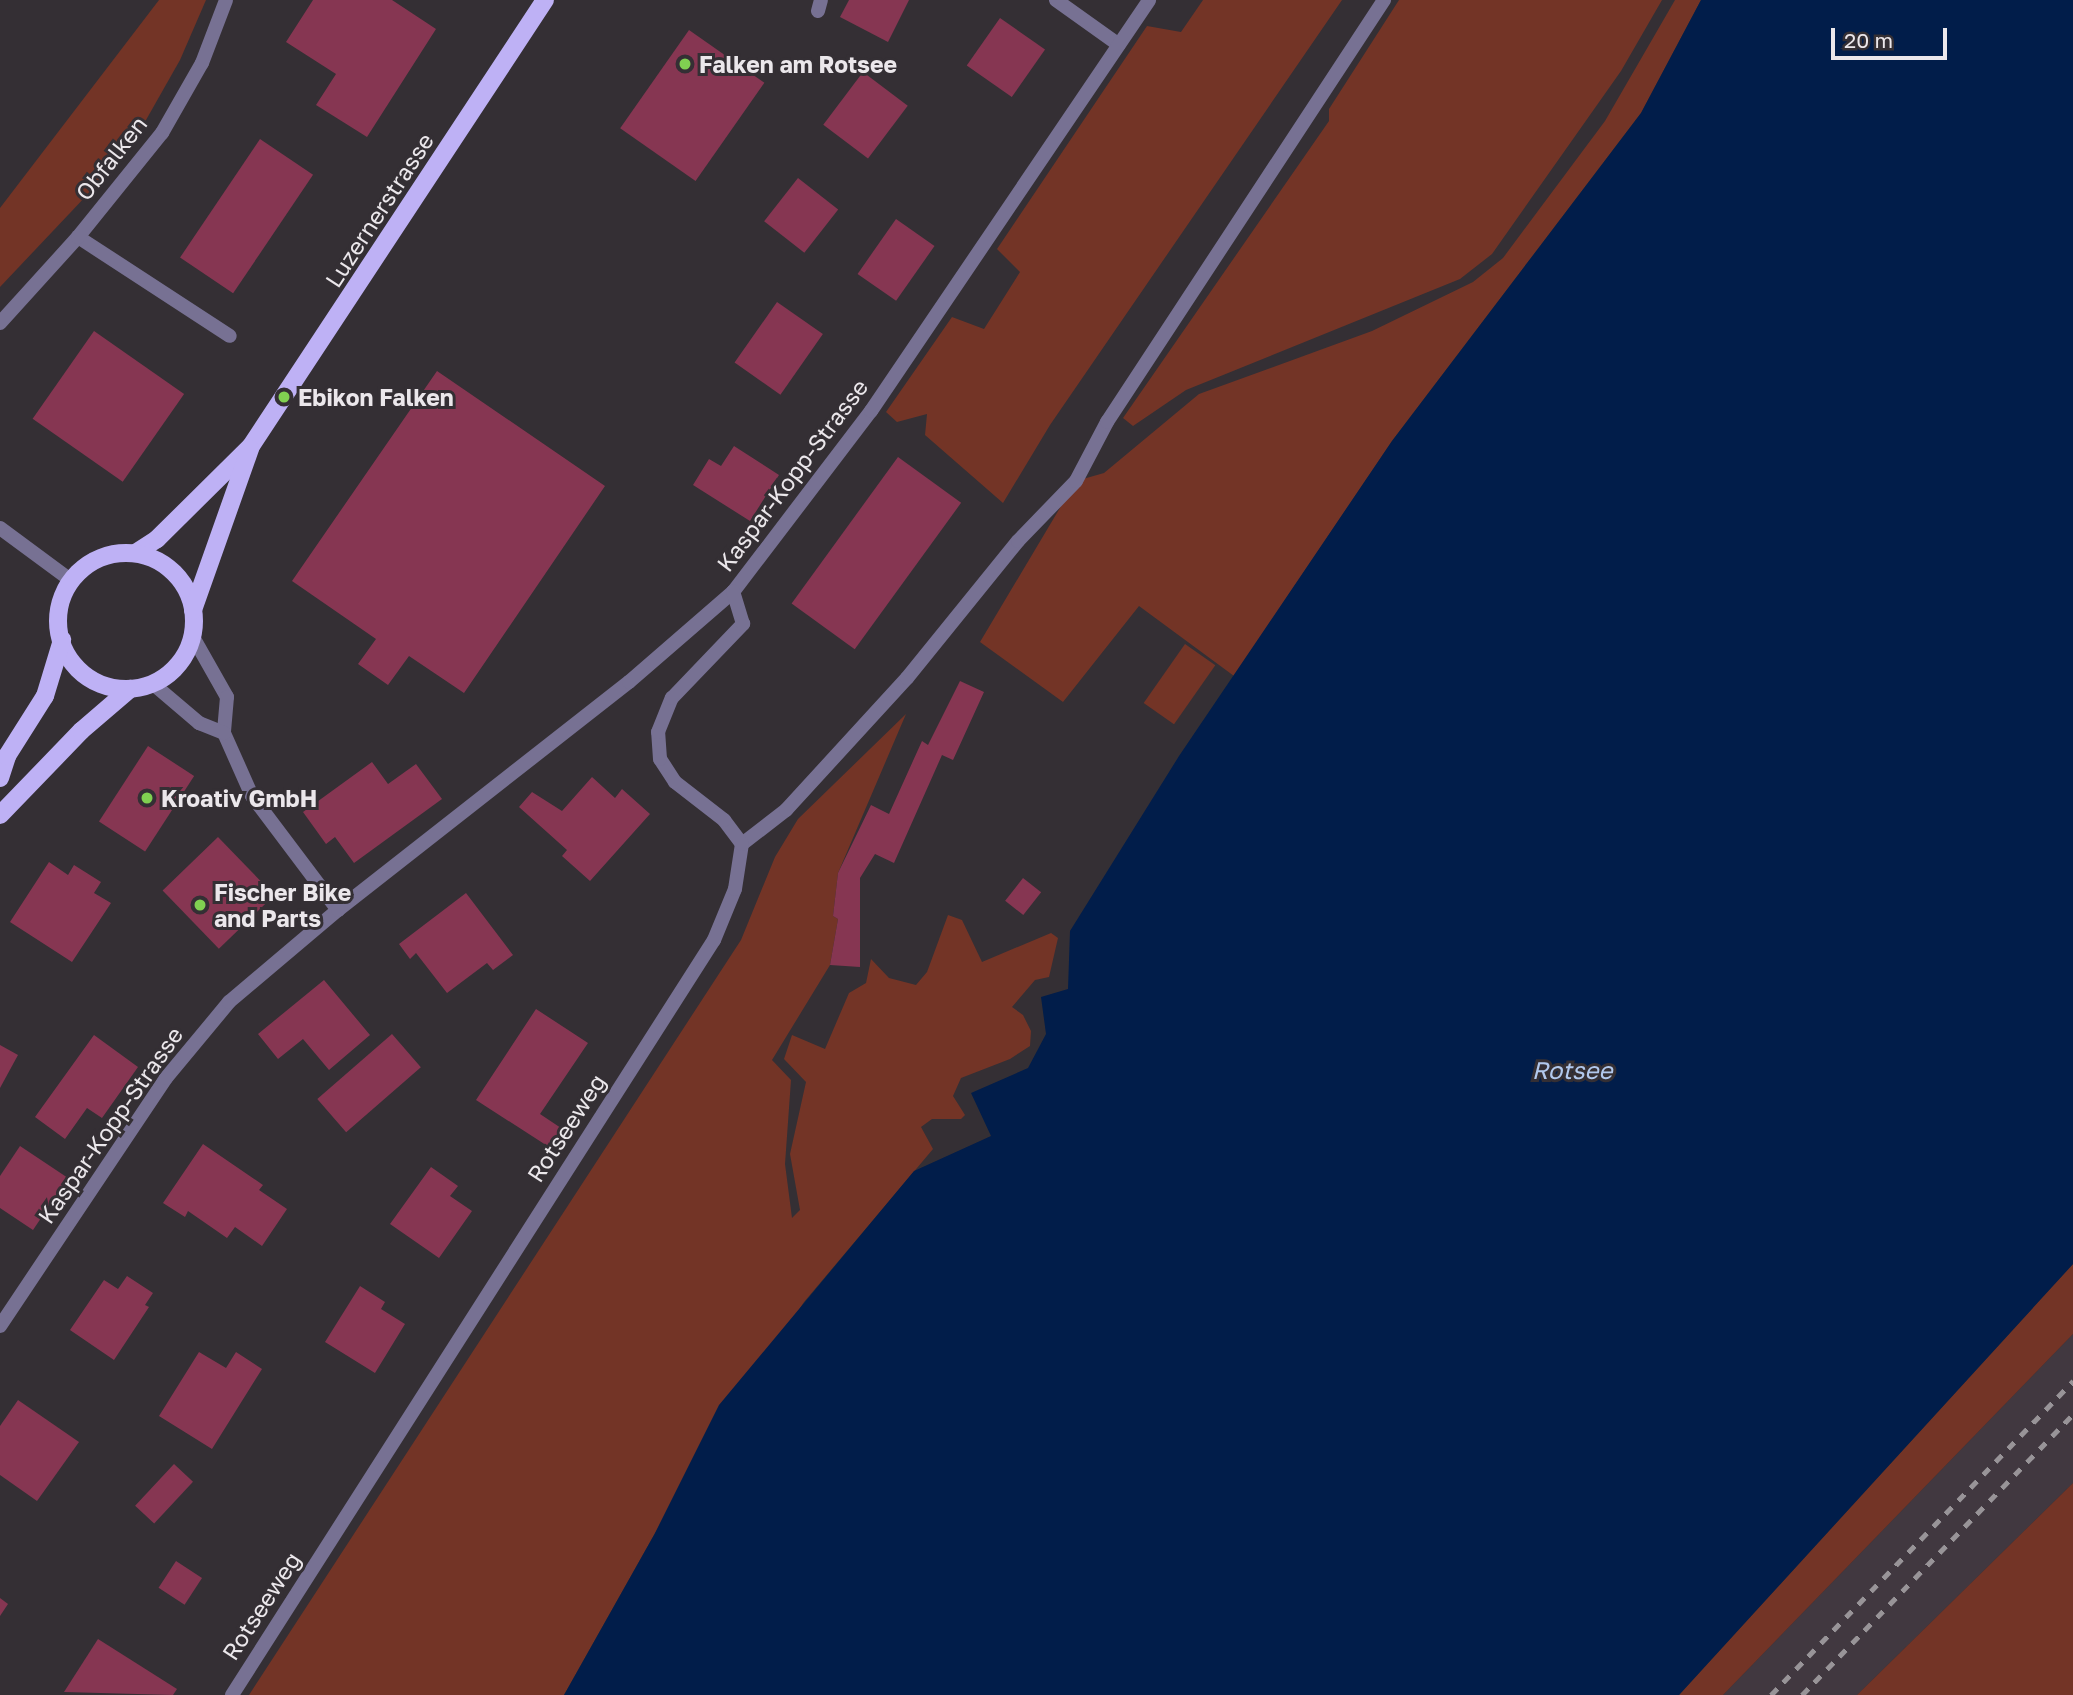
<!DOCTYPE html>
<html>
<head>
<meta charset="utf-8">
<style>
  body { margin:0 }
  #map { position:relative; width:2073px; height:1695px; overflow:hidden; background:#342f34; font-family:"Golos Text",sans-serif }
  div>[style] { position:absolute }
  .built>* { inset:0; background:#413840 }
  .green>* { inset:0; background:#733426; transform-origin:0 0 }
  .water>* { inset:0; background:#011d4a }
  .building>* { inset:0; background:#863652; transform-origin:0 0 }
  .lane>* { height:14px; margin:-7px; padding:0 7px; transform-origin:7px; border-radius:7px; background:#777193 }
  .street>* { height:14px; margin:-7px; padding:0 7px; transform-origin:7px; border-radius:7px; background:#777193 }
  .primary>* { height:18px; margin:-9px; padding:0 9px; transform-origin:9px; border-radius:9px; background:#beb1f5 }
  .primary>.ring { margin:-9px; padding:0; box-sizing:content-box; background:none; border:18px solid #beb1f5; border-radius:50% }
  .rail>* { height:5px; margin-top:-2.5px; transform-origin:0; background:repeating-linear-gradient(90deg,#989498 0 9px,transparent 0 18px) }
  .dots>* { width:19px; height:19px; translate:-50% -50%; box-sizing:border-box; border:4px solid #342f34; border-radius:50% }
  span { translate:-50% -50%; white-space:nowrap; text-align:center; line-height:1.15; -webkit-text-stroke:6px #342f34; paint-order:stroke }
  .poi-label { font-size:23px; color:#ebe7eb; font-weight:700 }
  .left { translate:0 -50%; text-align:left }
  .street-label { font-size:23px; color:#ebe7eb }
  .water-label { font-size:24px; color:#b1c8ed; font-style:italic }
  .scale { position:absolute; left:1831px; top:28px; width:116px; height:32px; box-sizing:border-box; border:4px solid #ebe7eb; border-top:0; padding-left:9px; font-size:21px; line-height:24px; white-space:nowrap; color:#ebe7eb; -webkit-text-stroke:5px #342f34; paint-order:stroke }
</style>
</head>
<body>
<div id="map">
  <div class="built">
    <i style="clip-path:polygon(2073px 1334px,2073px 1483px,1857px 1695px,1723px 1695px)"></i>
  </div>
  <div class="green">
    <i style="clip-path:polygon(159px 0,206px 0,180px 60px,146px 120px,87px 195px,0 287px,0 208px)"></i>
    <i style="clip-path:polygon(1203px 0,1342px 0,1050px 425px,1003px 503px,925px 435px,927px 414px,897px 422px,886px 412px,952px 317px,984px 329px,1020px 272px,997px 249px,1147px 26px,1181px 32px)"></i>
    <i style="clip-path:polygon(1399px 0,1662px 0,1621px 71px,1492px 254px,1460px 279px,1186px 390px,1133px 426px,1123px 418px,1329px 121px,1329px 109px)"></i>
    <i style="clip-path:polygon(1675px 0,1701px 0,1641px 113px,1392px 441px,1234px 676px,1139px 606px,1063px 702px,980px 642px,1076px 481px,1104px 473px,1199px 394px,1372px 331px,1473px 282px,1503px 258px,1605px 121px)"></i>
    <i style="left:1185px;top:644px;width:37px;height:72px;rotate:35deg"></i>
    <i style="clip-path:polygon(906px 714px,838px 873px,833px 916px,838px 919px,830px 965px,772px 1060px,791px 1080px,785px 1164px,792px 1218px,800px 1210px,790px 1154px,806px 1082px,784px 1059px,792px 1035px,825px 1049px,849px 993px,866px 983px,871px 959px,889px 978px,916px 985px,927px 972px,948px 915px,962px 920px,982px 962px,1051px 933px,1058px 938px,1049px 977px,1035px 980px,1012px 1007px,1023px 1015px,1031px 1031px,1030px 1046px,1010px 1059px,961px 1078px,953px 1096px,965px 1115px,961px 1119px,932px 1119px,921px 1127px,933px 1149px,804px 1302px,654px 1535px,564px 1695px,249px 1695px,741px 940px,775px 857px,798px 819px)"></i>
    <i style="clip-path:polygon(2073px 1264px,2073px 1334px,1723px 1695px,1679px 1695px)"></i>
    <i style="clip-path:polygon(2073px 1483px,2073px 1695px,1857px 1695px)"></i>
  </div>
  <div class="water">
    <i style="clip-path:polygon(1701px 0,2073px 0,2073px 1264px,1679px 1695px,564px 1695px,654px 1535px,719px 1405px,914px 1171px,991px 1136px,971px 1093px,1028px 1068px,1046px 1034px,1041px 997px,1068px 989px,1070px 931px,1179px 756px,1392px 441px,1641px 113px)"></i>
  </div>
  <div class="building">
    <i style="clip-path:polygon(313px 0,392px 0,436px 29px,367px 137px,316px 105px,336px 74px,286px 42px)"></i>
    <i style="clip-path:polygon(849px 0,909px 0,888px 42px,840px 17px)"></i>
    <i style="left:1000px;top:18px;width:55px;height:58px;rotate:35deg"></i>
    <i style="left:689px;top:30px;width:92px;height:120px;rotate:35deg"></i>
    <i style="left:863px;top:72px;width:56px;height:66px;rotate:37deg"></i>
    <i style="left:260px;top:139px;width:64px;height:143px;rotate:34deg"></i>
    <i style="left:798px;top:178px;width:51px;height:55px;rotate:38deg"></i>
    <i style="left:896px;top:219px;width:47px;height:67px;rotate:35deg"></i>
    <i style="left:777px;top:302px;width:56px;height:74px;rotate:35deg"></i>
    <i style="left:94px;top:331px;width:110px;height:107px;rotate:35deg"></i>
    <i style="clip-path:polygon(437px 371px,605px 486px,464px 693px,409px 656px,388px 685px,358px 664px,376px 639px,292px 581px)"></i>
    <i style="clip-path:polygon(734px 446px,779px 475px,750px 521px,693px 485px,709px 459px,721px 466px)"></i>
    <i style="left:898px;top:457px;width:78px;height:181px;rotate:36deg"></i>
    <i style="clip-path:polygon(960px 681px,984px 692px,953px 760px,942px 755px,894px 863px,875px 854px,860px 878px,860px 967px,830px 965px,838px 919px,833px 916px,838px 873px,871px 805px,889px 814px,922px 741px,928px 745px)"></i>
    <i style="left:148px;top:746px;width:55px;height:90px;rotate:33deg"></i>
    <i style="clip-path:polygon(372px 762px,388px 784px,416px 764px,442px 799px,354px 863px,335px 837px,326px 844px,303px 812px)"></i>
    <i style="clip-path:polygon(592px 777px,615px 798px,622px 789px,650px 814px,590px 881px,562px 856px,567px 850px,519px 807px,532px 792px,562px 811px)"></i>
    <i style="left:218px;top:837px;width:81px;height:77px;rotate:46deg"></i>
    <i style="clip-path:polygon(49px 862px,68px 875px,74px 865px,101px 882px,94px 893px,111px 903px,72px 962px,10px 922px)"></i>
    <i style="left:1023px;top:878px;width:23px;height:29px;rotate:38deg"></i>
    <i style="clip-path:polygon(466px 893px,513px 955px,493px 970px,487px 963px,447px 993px,416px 953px,410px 959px,399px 944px)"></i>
    <i style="clip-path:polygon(324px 980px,370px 1035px,329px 1070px,303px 1039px,278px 1059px,258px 1034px)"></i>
    <i style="clip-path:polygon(536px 1009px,588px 1043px,540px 1114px,561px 1128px,549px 1147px,476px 1100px)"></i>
    <i style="left:392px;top:1034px;width:44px;height:99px;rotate:49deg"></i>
    <i style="clip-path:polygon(94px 1035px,138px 1067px,102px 1118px,87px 1108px,65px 1139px,35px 1117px)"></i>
    <i style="clip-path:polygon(0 1045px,18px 1055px,0 1088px)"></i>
    <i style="clip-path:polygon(203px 1144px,263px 1185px,259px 1190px,287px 1209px,262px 1246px,235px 1227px,227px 1238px,188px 1211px,185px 1217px,163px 1203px)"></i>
    <i style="clip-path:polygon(20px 1146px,68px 1178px,33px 1230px,0 1208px,0 1176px)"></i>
    <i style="clip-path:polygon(431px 1167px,458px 1186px,450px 1196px,472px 1211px,439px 1258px,390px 1224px)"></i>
    <i style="clip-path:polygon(127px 1276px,153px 1293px,145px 1305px,149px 1307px,114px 1360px,70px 1330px,104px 1280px,118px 1289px)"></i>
    <i style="clip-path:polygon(360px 1286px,385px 1302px,381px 1309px,405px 1324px,375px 1373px,325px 1342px)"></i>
    <i style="clip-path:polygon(199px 1352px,226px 1368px,236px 1352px,262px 1369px,212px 1449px,159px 1416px)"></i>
    <i style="clip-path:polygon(18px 1400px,79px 1442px,37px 1501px,0 1475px,0 1426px)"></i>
    <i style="left:174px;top:1464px;width:26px;height:57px;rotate:43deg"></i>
    <i style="left:176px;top:1561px;width:31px;height:32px;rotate:33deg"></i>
    <i style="clip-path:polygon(0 1598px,8px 1604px,0 1616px)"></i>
    <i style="clip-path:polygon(98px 1639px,177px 1689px,173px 1695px,64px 1692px)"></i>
  </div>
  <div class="lane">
    <i style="left:1056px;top:0;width:77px;rotate:35.5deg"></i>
    <i style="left:818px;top:11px;width:11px;rotate:-75deg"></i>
    <i style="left:78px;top:237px;width:181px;rotate:33.1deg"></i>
    <i style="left:742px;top:844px;width:56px;rotate:-37.7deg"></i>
    <i style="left:786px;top:810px;width:179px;rotate:-47.5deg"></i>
    <i style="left:907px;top:678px;width:176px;rotate:-51deg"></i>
    <i style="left:1018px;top:541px;width:83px;rotate:-46deg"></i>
    <i style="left:1076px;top:481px;width:67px;rotate:-62.3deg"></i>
    <i style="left:1107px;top:422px;width:505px;rotate:-56.72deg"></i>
  </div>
  <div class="street">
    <i style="left:0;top:323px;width:116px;rotate:-47.8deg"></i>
    <i style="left:78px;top:237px;width:134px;rotate:-51.1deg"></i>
    <i style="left:162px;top:133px;width:81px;rotate:-60.3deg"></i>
    <i style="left:202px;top:63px;width:67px;rotate:-69.1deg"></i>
    <i style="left:0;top:528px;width:89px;rotate:36.4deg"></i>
    <i style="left:193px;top:637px;width:69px;rotate:60.5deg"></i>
    <i style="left:227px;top:697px;width:36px;rotate:95deg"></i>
    <i style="left:224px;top:733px;width:69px;rotate:66deg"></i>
    <i style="left:252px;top:796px;width:143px;rotate:53deg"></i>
    <i style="left:152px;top:683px;width:62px;rotate:40.4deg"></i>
    <i style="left:199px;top:723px;width:27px;rotate:22deg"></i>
    <i style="left:0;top:1326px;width:298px;rotate:-56.2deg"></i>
    <i style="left:166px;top:1078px;width:99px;rotate:-50.3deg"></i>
    <i style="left:229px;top:1002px;width:143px;rotate:-40.2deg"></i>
    <i style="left:338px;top:910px;width:370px;rotate:-38.1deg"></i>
    <i style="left:629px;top:682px;width:138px;rotate:-40.9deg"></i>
    <i style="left:733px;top:592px;width:228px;rotate:-52.7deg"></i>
    <i style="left:871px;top:411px;width:496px;rotate:-55.9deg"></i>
    <i style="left:232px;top:1695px;width:896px;rotate:-57.45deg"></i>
    <i style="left:714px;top:940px;width:55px;rotate:-67.6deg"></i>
    <i style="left:735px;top:889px;width:46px;rotate:-81.2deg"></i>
    <i style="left:742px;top:844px;width:30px;rotate:-127deg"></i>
    <i style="left:724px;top:820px;width:62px;rotate:-142.2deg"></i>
    <i style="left:675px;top:782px;width:27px;rotate:-123deg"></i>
    <i style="left:660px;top:759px;width:27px;rotate:-94deg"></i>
    <i style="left:658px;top:732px;width:37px;rotate:-68deg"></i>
    <i style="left:672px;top:698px;width:103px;rotate:-46.2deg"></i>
    <i style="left:743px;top:624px;width:34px;rotate:-107deg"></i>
  </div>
  <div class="primary">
    <i style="left:137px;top:552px;width:24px;rotate:-33deg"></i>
    <i style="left:157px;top:539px;width:132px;rotate:-44.7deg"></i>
    <i style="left:251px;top:446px;width:534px;rotate:-56.61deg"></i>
    <i class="ring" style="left:58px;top:553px;width:118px;height:118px"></i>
    <i style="left:193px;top:610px;width:171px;rotate:-70.5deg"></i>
    <i style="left:0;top:778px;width:23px;rotate:-72deg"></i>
    <i style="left:7px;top:756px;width:71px;rotate:-57.7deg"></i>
    <i style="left:45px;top:696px;width:59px;rotate:-73.1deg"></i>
    <i style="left:0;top:815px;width:117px;rotate:-46deg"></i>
    <i style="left:81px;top:731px;width:65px;rotate:-40.6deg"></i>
  </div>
  <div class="rail">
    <i style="left:1771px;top:1695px;width:436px;rotate:-46.1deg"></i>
    <i style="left:1802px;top:1695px;width:390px;rotate:-46deg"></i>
  </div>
  <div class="dots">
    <i style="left:685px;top:64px;background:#80d051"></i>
    <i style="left:284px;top:397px;background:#80d051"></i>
    <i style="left:147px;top:798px;background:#80d051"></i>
    <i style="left:200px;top:905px;background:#80d051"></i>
  </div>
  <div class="poi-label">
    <span class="left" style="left:699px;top:64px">Falken am Rotsee</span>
    <span class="left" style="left:298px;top:397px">Ebikon Falken</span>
    <span class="left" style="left:161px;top:798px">Kroativ GmbH</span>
    <span class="left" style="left:214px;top:905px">Fischer Bike<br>and Parts</span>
  </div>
  <div class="street-label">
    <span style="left:111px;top:158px;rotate:-52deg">Obfalken</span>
    <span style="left:379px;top:210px;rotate:-57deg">Luzernerstrasse</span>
    <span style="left:792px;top:475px;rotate:-53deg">Kaspar-Kopp-Strasse</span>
    <span style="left:110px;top:1125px;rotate:-55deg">Kaspar-Kopp-Strasse</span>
    <span style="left:566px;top:1128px;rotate:-57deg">Rotseeweg</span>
    <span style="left:261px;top:1606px;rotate:-57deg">Rotseeweg</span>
  </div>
  <div class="water-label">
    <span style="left:1572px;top:1070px">Rotsee</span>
  </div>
  <div class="scale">20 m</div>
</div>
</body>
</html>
